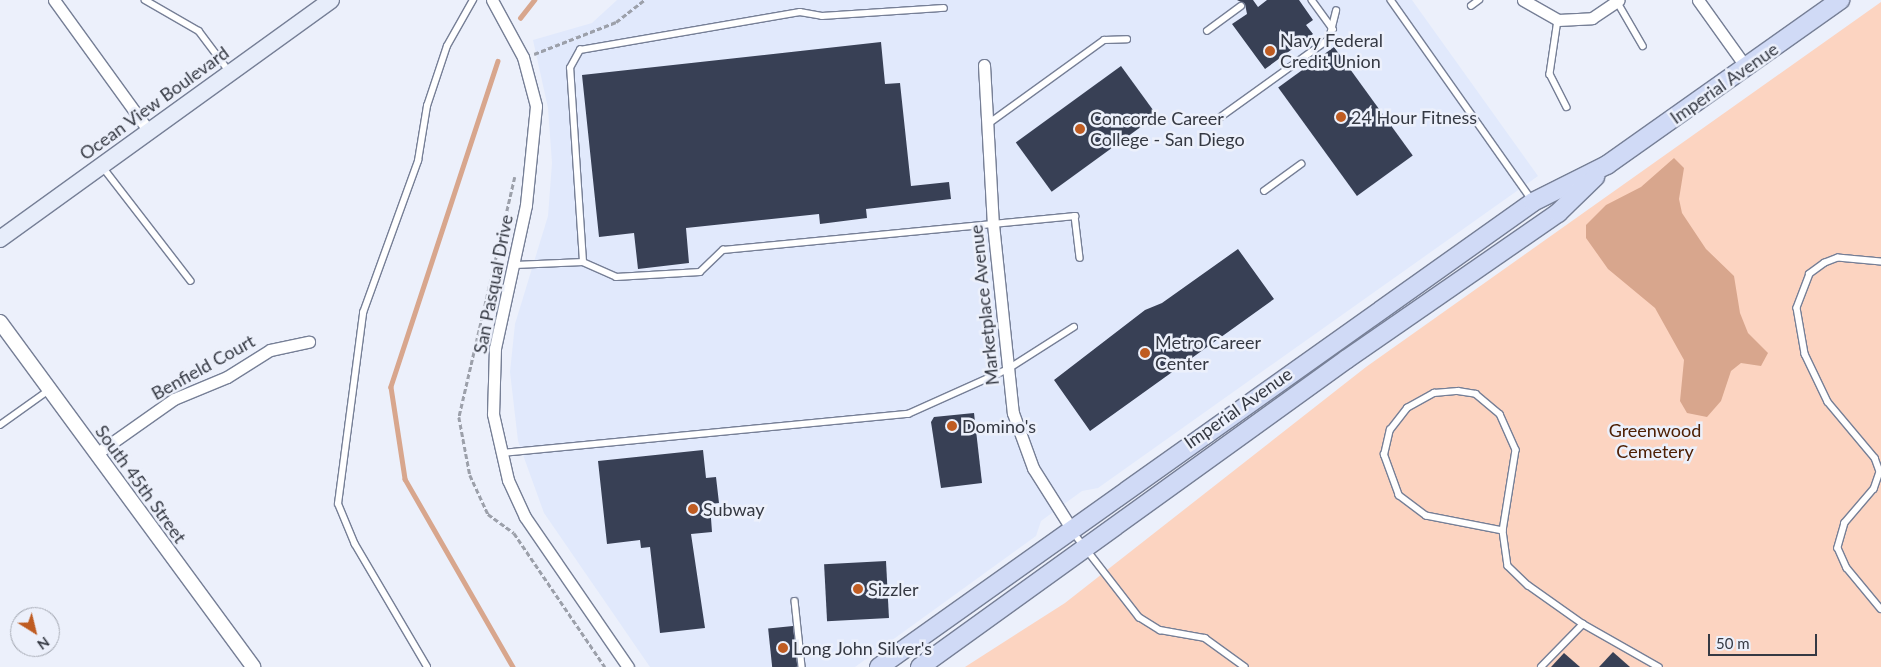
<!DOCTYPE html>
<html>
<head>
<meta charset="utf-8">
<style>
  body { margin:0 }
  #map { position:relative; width:1881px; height:667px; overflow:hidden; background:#ecf0fb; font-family:Lato,sans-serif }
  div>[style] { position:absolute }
  .built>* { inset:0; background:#e1e9fc }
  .green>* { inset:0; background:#fcd4c1 }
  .water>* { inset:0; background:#d8a68d }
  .stream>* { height:4.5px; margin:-2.25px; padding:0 2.25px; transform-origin:2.25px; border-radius:2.25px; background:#d8a68d }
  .building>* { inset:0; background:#384055; transform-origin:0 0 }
  .path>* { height:2.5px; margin-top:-1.25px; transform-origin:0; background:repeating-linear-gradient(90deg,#9ca0aa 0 5px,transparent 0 7.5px) }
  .roads { filter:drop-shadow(1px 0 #767f96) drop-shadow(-1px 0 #767f96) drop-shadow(0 1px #767f96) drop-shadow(0 -1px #767f96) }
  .service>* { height:5.5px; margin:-2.75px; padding:0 2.75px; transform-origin:2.75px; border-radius:2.75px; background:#fff }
  .minor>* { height:11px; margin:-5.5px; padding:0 5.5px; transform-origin:5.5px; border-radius:5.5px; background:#fff }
  .tertiary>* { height:14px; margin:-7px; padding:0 7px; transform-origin:7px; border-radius:7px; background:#fff }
  .secondary>* { height:16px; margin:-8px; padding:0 8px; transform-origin:8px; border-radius:8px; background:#e7edfa }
  .primary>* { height:18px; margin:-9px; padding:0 9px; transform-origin:9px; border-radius:9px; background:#d0daf6 }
  .dots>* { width:14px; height:14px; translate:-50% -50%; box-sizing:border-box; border:2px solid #ecf0fb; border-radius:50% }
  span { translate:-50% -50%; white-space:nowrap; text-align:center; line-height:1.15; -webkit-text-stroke:5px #ecf0fb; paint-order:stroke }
  .poi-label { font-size:18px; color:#353943 }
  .left { translate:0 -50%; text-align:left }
  .street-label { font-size:18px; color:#353943 }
  .park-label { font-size:18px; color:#4e2005 }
  .north { position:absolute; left:10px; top:607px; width:50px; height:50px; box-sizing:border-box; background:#ecf0fb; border:1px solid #a3a7b1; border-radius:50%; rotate:144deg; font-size:14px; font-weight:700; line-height:20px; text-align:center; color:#353943 }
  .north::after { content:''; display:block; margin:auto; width:18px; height:22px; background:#bf5c22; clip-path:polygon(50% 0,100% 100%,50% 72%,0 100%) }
  .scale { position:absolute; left:1708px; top:634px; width:109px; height:22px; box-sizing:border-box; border:2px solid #353943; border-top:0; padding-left:6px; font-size:15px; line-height:18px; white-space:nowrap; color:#353943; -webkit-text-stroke:4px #ecf0fb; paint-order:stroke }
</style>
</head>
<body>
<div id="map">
  <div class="built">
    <i style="clip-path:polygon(617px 0,1412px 0,1538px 176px,1098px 488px,1082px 491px,1041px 521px,1036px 536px,855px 667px,650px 667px,544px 513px,518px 441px,510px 372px,515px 324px,548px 216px,552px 163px,548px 108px,533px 40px,592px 23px)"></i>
  </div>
  <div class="green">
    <i style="clip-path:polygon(1881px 2px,1881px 667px,965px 667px,1065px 603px,1366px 367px)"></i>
  </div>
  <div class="water">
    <i style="clip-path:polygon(1674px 158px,1684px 168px,1679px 199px,1682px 213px,1706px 249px,1734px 276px,1740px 313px,1748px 333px,1768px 353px,1761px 366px,1741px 363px,1731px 371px,1721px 401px,1707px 417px,1687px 413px,1680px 401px,1684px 360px,1655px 308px,1608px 269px,1586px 238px,1586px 225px,1606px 205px,1641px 187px)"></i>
  </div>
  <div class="stream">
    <i style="left:520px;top:18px;width:23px;rotate:-52deg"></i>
    <i style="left:498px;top:61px;width:343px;rotate:108.2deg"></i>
    <i style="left:391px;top:387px;width:93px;rotate:81.3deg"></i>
    <i style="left:405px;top:479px;width:217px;rotate:60.1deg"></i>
  </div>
  <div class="building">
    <i style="clip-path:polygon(1237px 0,1253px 0,1258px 7px,1267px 0,1299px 0,1313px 20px,1306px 25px,1313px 34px,1265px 69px,1232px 24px,1247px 14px,1245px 4px)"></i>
    <i style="clip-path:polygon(881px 42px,885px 84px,900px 83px,911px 186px,949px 182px,951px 199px,866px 209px,867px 218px,820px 224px,819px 214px,686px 228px,689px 263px,638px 269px,634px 233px,599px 237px,582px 75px)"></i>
    <i style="left:1334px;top:47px;width:134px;height:69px;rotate:54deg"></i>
    <i style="left:1121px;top:66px;width:61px;height:130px;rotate:54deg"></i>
    <i style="clip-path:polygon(1238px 249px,1274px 299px,1090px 431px,1054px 380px,1145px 310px,1162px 303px)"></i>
    <i style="clip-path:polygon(974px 413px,982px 483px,941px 488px,931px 422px,934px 417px)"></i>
    <i style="clip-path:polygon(703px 450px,706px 478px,716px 477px,719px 503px,710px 504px,712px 532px,691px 534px,705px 628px,660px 633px,650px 547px,641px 548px,640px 540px,607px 544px,598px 461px)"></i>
    <i style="left:886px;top:561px;width:57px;height:62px;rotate:87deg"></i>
    <i style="left:793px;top:626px;width:41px;height:25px;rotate:84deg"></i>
    <i style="clip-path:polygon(1613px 652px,1630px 667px,1599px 667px)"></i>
    <i style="clip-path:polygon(1564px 653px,1580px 667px,1551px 667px)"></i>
  </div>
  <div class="path">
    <i style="left:534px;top:54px;width:88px;rotate:-21.3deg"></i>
    <i style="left:616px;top:22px;width:36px;rotate:-38deg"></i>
    <i style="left:515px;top:177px;width:246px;rotate:103.1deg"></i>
    <i style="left:459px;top:417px;width:59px;rotate:79.3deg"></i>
    <i style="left:470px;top:475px;width:43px;rotate:65.2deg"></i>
    <i style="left:488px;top:514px;width:32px;rotate:36deg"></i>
    <i style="left:514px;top:533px;width:162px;rotate:55.8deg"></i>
  </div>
  <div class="roads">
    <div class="service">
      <i style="left:145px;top:0;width:62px;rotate:29.9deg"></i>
      <i style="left:199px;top:31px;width:50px;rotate:53.1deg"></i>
      <i style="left:1312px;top:0;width:36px;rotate:54deg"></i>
      <i style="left:1391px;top:0;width:245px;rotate:54.8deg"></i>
      <i style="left:1617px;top:1px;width:52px;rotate:60deg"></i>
      <i style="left:1471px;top:6px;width:10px;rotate:-37deg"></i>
      <i style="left:1558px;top:20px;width:55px;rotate:98.4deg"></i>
      <i style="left:1550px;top:74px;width:37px;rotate:63deg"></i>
      <i style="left:1207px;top:31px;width:42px;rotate:-36.3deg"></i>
      <i style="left:1215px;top:121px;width:140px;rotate:-35.7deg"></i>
      <i style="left:1329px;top:39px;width:29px;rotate:-76deg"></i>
      <i style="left:988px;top:124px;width:143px;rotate:-35.9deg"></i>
      <i style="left:1104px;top:40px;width:23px;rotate:-2deg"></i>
      <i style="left:102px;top:166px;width:145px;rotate:52.3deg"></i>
      <i style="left:1264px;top:191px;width:46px;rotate:-36.1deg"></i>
      <i style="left:583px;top:262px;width:194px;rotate:-93.8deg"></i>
      <i style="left:570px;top:68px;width:21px;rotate:-61deg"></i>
      <i style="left:580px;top:50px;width:223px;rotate:-9.8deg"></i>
      <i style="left:800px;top:12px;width:22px;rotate:10deg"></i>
      <i style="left:822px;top:16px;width:122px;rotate:-3.8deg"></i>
      <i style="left:1881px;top:262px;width:43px;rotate:-174.7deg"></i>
      <i style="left:1838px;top:258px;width:14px;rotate:159deg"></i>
      <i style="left:1825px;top:263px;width:19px;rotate:144deg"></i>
      <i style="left:1810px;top:274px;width:36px;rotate:111deg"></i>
      <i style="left:1797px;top:308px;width:47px;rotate:80.1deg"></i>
      <i style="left:1805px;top:354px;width:53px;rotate:64.4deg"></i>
      <i style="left:1828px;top:402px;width:73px;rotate:50deg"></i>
      <i style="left:1875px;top:458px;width:15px;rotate:70deg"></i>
      <i style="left:1880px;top:472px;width:18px;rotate:109deg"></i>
      <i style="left:1874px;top:489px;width:45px;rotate:130.5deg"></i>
      <i style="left:1845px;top:523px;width:26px;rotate:106deg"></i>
      <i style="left:1838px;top:548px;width:22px;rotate:66deg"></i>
      <i style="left:1847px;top:568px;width:53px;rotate:50.3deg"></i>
      <i style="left:515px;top:265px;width:68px;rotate:-2.5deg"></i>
      <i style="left:583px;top:262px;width:36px;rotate:24deg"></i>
      <i style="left:616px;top:277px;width:84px;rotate:-3.4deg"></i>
      <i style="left:700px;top:272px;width:32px;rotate:-44deg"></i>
      <i style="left:723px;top:250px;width:354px;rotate:-5.5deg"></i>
      <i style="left:1075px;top:216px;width:42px;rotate:83.2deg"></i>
      <i style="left:0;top:425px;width:60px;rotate:-35.5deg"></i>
      <i style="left:502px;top:453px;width:408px;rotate:-5.5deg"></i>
      <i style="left:908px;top:414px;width:110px;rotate:-24.2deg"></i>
      <i style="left:1008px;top:369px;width:78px;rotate:-32.5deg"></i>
      <i style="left:1503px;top:531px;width:78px;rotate:-169deg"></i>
      <i style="left:1426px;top:516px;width:34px;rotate:-143deg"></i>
      <i style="left:1399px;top:496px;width:44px;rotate:-110.1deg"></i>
      <i style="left:1384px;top:455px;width:26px;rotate:-77deg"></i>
      <i style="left:1390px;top:430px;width:28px;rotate:-52deg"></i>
      <i style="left:1407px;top:408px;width:31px;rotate:-29deg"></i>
      <i style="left:1434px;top:393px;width:24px;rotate:-5deg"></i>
      <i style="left:1458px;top:391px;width:18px;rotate:9deg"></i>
      <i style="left:1476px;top:394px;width:31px;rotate:40deg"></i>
      <i style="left:1500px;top:414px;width:39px;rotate:66deg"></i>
      <i style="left:1516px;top:450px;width:82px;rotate:99.1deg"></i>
      <i style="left:1503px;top:531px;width:35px;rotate:82deg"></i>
      <i style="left:1508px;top:566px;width:28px;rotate:44deg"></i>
      <i style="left:1528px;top:585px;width:67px;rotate:35.3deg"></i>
      <i style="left:1583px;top:624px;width:87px;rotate:29.5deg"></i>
      <i style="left:1073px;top:532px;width:108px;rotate:52.2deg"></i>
      <i style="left:1139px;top:617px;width:25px;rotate:32deg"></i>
      <i style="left:1160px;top:630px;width:46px;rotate:10.1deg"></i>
      <i style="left:1205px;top:638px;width:49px;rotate:35.9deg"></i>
      <i style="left:795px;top:601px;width:66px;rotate:83.9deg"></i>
      <i style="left:427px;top:667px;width:142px;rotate:-120.5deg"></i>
      <i style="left:355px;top:545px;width:44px;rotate:-112.5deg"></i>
      <i style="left:338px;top:504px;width:193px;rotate:-82.5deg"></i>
      <i style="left:363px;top:313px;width:162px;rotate:-70.1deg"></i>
      <i style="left:418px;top:161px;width:56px;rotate:-80.7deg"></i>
      <i style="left:427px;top:106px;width:63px;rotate:-71.6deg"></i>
      <i style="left:447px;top:46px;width:53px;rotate:-60.5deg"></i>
      <i style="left:1541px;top:667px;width:60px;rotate:-45.7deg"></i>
    </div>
    <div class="minor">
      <i style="left:54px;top:0;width:162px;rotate:54.1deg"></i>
      <i style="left:492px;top:0;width:65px;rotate:61.5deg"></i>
      <i style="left:523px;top:57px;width:51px;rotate:75.1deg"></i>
      <i style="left:536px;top:106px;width:100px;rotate:95.8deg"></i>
      <i style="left:526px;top:205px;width:146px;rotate:102.2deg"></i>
      <i style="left:495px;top:348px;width:66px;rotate:91.7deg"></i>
      <i style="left:493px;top:414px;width:68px;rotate:77.2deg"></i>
      <i style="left:508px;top:480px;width:41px;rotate:65.3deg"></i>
      <i style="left:525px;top:517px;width:182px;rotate:55.5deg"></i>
      <i style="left:1523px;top:0;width:40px;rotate:29.7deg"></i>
      <i style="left:1558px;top:20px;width:34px;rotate:-3deg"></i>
      <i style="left:1592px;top:18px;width:32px;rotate:-34deg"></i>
      <i style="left:1698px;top:0;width:82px;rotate:54.4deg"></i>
      <i style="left:984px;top:65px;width:159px;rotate:86.8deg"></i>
      <i style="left:993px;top:224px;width:190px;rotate:84deg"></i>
      <i style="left:1013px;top:413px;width:59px;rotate:70deg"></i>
      <i style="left:1033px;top:468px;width:71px;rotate:57.7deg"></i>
      <i style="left:96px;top:454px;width:95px;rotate:-35.2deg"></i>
      <i style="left:174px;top:399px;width:57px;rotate:-22.5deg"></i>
      <i style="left:227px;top:377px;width:51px;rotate:-32.1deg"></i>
      <i style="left:270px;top:350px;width:40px;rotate:-12deg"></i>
    </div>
    <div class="tertiary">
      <i style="left:0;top:322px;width:428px;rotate:53.7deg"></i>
    </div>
    <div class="secondary">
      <i style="left:0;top:239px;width:408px;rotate:-35.8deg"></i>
    </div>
    <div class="primary">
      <i style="left:879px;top:667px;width:802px;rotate:-35.41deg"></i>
      <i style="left:1533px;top:202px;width:83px;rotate:-26.6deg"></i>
      <i style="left:1607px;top:165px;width:286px;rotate:-35.3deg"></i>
      <i style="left:920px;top:667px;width:526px;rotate:-35.8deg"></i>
      <i style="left:1347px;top:359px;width:257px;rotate:-34.7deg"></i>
      <i style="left:1558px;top:213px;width:52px;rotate:-44.2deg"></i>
    </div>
  </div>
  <div class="dots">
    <i style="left:1270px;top:51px;background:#bf5c22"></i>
    <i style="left:1341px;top:117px;background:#bf5c22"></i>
    <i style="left:1080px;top:129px;background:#bf5c22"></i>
    <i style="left:1145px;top:353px;background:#bf5c22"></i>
    <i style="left:952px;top:426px;background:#bf5c22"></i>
    <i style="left:693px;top:509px;background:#bf5c22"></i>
    <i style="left:858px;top:589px;background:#bf5c22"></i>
    <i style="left:783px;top:648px;background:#bf5c22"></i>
  </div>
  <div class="poi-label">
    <span class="left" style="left:1280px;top:51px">Navy Federal<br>Credit Union</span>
    <span class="left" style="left:1351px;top:117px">24 Hour Fitness</span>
    <span class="left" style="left:1090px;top:129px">Concorde Career<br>College - San Diego</span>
    <span class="left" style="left:1155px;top:353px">Metro Career<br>Center</span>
    <span class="left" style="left:962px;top:426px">Domino's</span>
    <span class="left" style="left:703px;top:509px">Subway</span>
    <span class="left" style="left:868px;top:589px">Sizzler</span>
    <span class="left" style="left:793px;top:648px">Long John Silver's</span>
  </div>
  <div class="street-label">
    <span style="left:1724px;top:83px;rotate:-35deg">Imperial Avenue</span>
    <span style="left:154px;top:103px;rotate:-36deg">Ocean View Boulevard</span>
    <span style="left:493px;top:284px;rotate:-79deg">San Pasqual Drive</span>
    <span style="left:984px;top:305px;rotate:-96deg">Marketplace Avenue</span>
    <span style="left:203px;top:367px;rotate:-29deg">Benfield Court</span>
    <span style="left:1238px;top:408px;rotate:-35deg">Imperial Avenue</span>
    <span style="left:141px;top:484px;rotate:54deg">South 45th Street</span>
  </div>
  <div class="park-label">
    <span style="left:1655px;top:441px">Greenwood<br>Cemetery</span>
  </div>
  <div class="north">N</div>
  <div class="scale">50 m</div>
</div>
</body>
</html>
